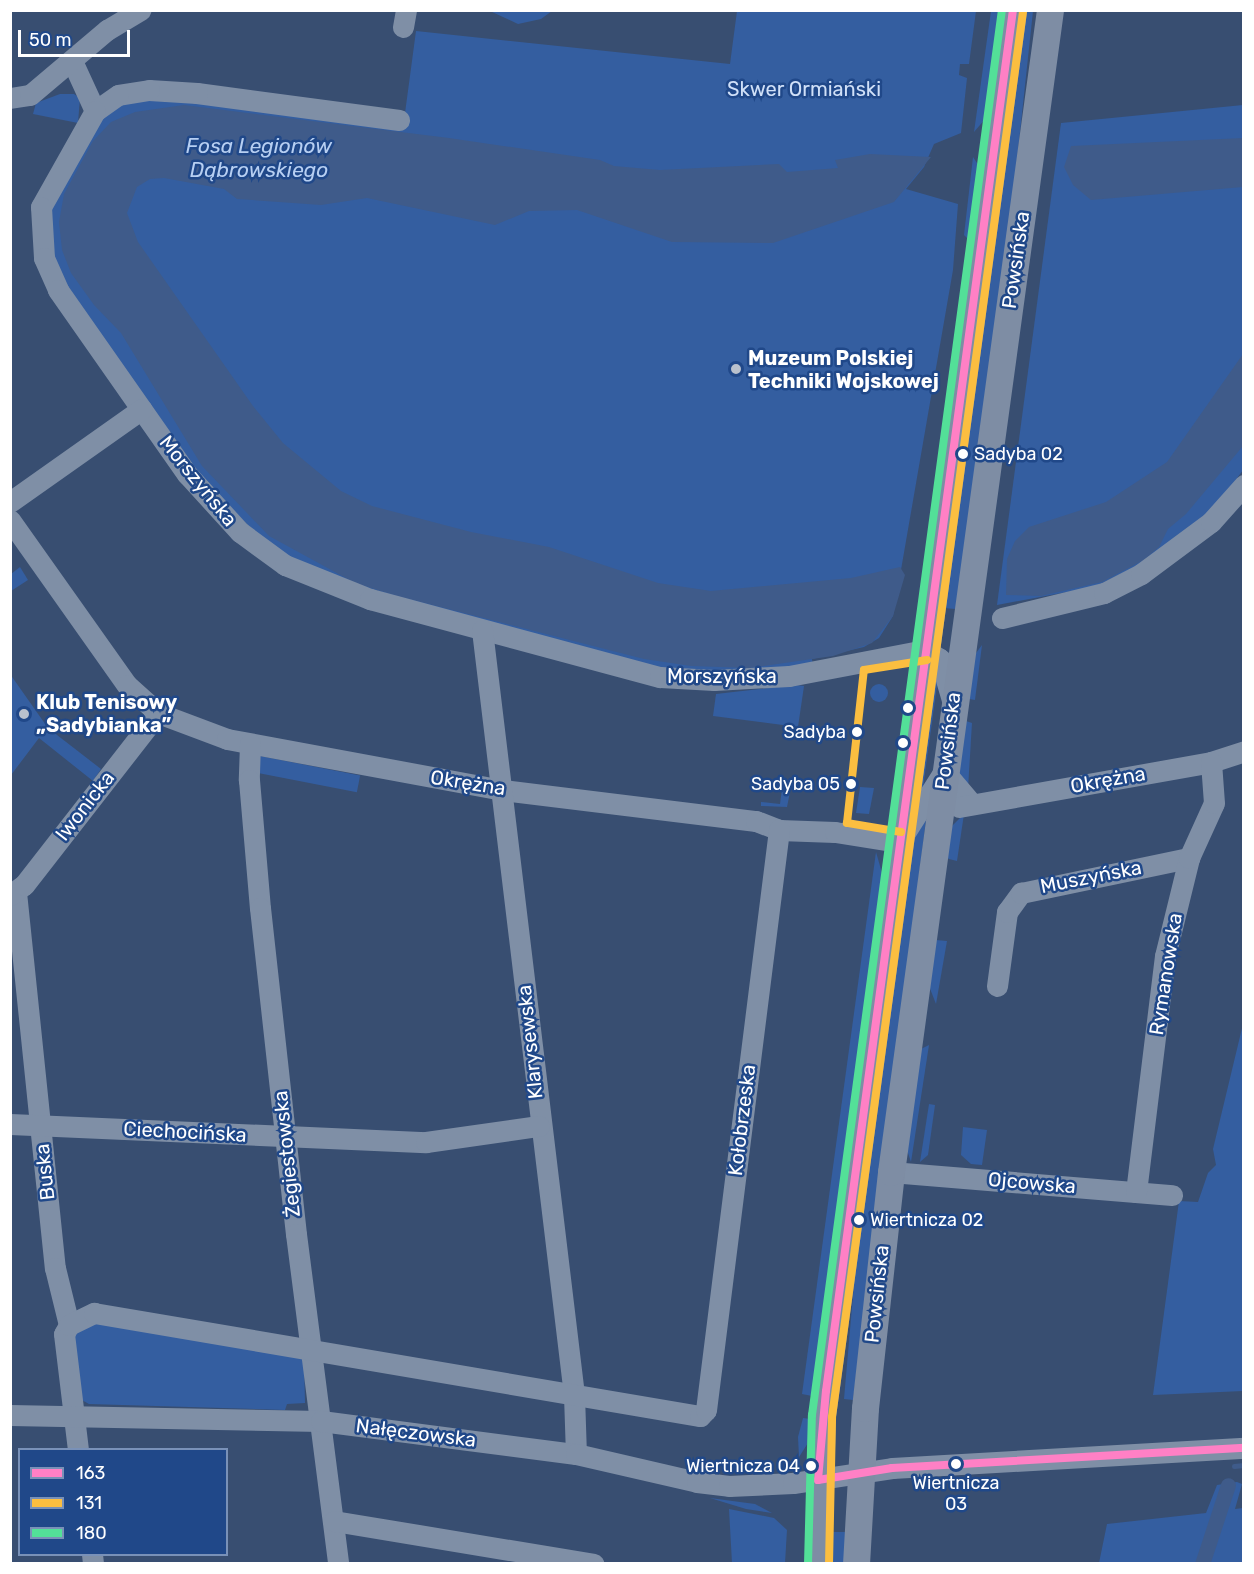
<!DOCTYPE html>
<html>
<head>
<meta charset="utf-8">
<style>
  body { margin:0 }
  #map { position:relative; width:1254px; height:1574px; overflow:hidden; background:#384e71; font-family:Rubik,sans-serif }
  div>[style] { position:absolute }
  .green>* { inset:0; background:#345ea0; transform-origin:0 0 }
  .round { border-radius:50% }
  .water>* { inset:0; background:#3f5b8a }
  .stream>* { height:4.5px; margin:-2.25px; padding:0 2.25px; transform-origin:2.25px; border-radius:2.25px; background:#3f5b8a }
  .canal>* { height:15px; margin:-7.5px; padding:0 7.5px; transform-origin:7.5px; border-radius:7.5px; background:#3f5b8a }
  .minor>* { height:21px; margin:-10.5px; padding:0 10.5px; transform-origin:10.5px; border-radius:10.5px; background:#7f8fa6 }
  .major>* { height:27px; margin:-13.5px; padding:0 13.5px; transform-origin:13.5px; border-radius:13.5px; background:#7e8da4 }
  .bus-1>* { height:8px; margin:-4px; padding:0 4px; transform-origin:4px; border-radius:4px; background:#ff80c5 }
  .bus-2>* { height:8px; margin:-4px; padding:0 4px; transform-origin:4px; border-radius:4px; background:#fbbe40 }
  .bus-3>* { height:8px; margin:-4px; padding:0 4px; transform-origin:4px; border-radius:4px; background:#53e098 }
  .dots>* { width:16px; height:16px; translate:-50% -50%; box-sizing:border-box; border:3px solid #204889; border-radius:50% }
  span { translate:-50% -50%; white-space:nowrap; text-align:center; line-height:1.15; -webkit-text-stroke:5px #204889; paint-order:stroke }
  .bus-label { font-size:18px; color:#fff }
  .left { translate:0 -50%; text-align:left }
  .right { translate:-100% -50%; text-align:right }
  .park-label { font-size:20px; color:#d0e0f8 }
  .street-label { font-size:20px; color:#fff }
  .poi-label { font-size:20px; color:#fff; font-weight:700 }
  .water-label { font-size:21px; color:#b7cff2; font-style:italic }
  .frame { position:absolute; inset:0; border:12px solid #fff; pointer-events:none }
  .legend { position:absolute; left:18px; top:1448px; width:210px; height:108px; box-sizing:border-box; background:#204889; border:2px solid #7991b8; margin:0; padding:8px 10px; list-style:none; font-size:18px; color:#fff }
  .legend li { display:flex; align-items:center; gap:12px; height:30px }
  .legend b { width:30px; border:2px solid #7991b8 }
  .scale { position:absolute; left:18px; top:30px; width:112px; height:27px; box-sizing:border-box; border:3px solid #fff; border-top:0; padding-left:8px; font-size:18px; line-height:21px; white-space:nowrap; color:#fff; -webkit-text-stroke:4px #204889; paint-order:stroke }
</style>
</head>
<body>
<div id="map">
  <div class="green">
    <i style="clip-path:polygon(490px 11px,552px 11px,541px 19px,518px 24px)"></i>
    <i style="clip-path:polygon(737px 11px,976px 11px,969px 64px,960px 64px,959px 75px,967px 78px,961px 133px,934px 144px,924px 167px,906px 189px,958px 204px,953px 270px,893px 616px,879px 638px,864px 647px,812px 659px,813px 666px,682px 674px,467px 618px,307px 569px,258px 535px,194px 472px,54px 266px,50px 239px,52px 200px,101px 118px,122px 104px,152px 96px,403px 128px,416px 31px,730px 64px)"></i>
    <i style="clip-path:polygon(991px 11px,1000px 11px,986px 118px,974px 132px)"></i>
    <i style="clip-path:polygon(1025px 11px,1033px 11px,1014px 188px,956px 609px,943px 608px)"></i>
    <i style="clip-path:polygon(60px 94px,74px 94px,80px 98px,78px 123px,33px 114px,36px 103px)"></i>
    <i style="clip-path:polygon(1243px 105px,1243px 470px,1211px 514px,1173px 548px,1094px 587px,997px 605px,1061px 123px)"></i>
    <i style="clip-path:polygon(973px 157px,979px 166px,970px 241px,964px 235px)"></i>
    <i style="clip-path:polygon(20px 567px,28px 580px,11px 591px,11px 574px)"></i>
    <i style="clip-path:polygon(982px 645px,975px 700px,969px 699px,973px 657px)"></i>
    <i style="clip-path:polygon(939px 671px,923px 788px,919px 791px,934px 672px)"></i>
    <i style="clip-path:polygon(10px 674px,48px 728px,101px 769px,93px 781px,39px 738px,11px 775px)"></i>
    <i class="round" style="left:870px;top:684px;width:18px;height:18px"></i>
    <i style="clip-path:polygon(796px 685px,804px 686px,798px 727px,713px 716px,716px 694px)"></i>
    <i style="clip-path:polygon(966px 721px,972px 723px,968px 789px,959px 773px)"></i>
    <i style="left:260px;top:756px;width:102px;height:17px;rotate:11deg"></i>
    <i style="clip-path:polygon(783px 781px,792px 782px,787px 807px,761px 806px,761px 802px,780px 804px)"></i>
    <i style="clip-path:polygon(860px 787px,874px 788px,869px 814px,856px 813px)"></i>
    <i style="clip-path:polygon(927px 812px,853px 1400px,844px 1399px,858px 1238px,913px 832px)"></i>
    <i style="clip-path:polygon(964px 814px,957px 861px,949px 859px,946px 857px,950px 828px)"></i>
    <i style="clip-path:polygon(876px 852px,882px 873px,812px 1396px,802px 1394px)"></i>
    <i style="clip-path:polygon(936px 940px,947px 941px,936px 1004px,929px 986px)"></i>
    <i style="clip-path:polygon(1243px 1024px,1243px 1391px,1153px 1395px,1179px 1201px,1198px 1202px,1208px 1173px,1216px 1165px,1213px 1149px)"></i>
    <i style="clip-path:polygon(929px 1045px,911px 1162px,907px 1150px,921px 1049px)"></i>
    <i style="clip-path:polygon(929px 1104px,935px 1105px,928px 1155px,920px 1162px)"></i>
    <i style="clip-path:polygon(963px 1127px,987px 1130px,982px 1165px,971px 1164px,961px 1155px)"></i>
    <i style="clip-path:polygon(89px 1320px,298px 1353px,304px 1360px,305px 1403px,287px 1404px,285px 1410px,89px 1404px,80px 1399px,71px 1340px,75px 1331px)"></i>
    <i style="clip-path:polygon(803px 1418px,810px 1419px,808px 1443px,799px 1457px,798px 1437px)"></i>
    <i style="clip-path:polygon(1237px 1482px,1242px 1484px,1235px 1509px,1243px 1508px,1243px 1563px,1099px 1563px,1107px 1524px,1206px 1513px,1217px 1485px)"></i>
    <i style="clip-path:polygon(710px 1498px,755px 1504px,772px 1513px,746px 1509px)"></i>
    <i style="clip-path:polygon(729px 1509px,774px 1518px,787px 1530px,785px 1563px,732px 1563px)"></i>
    <i style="left:830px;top:1532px;width:15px;height:31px"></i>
  </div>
  <div class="water">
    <i style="clip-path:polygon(184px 105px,449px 138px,600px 160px,614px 166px,660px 170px,779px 164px,787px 172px,838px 168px,835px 160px,870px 154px,931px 157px,894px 202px,773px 243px,672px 242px,577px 210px,529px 211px,495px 225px,367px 198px,321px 205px,237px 199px,224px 189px,164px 178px,150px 179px,137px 187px,127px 213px,138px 242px,253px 406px,283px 443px,341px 491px,372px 506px,471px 532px,549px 547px,658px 583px,711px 591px,851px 578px,900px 567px,905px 575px,893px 616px,872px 643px,833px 656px,750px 668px,691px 666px,644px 659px,397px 596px,355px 583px,269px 536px,202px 466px,121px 333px,94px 305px,71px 273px,62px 250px,59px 222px,64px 194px,93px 141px,111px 122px,135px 112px)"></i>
    <i style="clip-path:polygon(1243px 138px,1243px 187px,1091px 200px,1073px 185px,1064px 167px,1071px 146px)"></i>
    <i style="clip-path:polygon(1243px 354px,1243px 446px,1186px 514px,1168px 529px,1159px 547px,1144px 560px,1102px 582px,1041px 596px,1006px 595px,1007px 559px,1015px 541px,1029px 527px,1106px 502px,1167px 462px)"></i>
  </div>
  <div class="stream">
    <i style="left:1234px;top:1466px;width:10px;rotate:-6deg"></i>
  </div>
  <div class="canal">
    <i style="left:1202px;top:1564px;width:83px;rotate:-71.8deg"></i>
  </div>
  <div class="minor">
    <i style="left:403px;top:27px;width:17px;rotate:-80deg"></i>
    <i style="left:73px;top:63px;width:53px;rotate:65.4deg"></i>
    <i style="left:10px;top:98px;width:20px;rotate:-9deg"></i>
    <i style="left:30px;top:95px;width:101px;rotate:-40.2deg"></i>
    <i style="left:107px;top:30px;width:39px;rotate:-31deg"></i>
    <i style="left:399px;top:120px;width:204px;rotate:-172.4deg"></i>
    <i style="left:197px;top:93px;width:48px;rotate:-176.4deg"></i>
    <i style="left:149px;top:90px;width:31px;rotate:171deg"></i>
    <i style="left:118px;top:95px;width:28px;rotate:145deg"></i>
    <i style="left:95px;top:111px;width:110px;rotate:119.4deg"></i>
    <i style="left:41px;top:207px;width:51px;rotate:86.6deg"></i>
    <i style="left:44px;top:258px;width:35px;rotate:66deg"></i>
    <i style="left:58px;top:290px;width:225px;rotate:55deg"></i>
    <i style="left:187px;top:474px;width:79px;rotate:47.6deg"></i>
    <i style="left:240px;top:532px;width:56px;rotate:36.3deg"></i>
    <i style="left:285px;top:565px;width:92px;rotate:21.8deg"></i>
    <i style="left:370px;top:599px;width:300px;rotate:15.1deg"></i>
    <i style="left:660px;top:677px;width:54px;rotate:3.2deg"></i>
    <i style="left:714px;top:680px;width:75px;rotate:-3.1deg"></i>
    <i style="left:789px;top:676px;width:138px;rotate:-10.8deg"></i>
    <i style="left:925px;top:650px;width:17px;rotate:31deg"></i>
    <i style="left:940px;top:659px;width:43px;rotate:73.7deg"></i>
    <i style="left:10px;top:502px;width:161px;rotate:-35.2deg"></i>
    <i style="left:10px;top:520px;width:202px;rotate:54.7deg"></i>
    <i style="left:127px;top:685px;width:42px;rotate:42.1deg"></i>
    <i style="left:158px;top:713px;width:74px;rotate:20.6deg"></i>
    <i style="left:227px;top:739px;width:280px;rotate:10.5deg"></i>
    <i style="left:502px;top:790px;width:256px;rotate:7deg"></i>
    <i style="left:756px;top:821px;width:25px;rotate:21deg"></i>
    <i style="left:779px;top:830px;width:56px;rotate:2deg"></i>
    <i style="left:835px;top:832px;width:65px;rotate:8.9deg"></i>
    <i style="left:899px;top:842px;width:84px;rotate:-57.6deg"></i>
    <i style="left:944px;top:771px;width:42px;rotate:49.8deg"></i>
    <i style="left:1002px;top:618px;width:105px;rotate:-13.8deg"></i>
    <i style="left:1104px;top:593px;width:42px;rotate:-27.2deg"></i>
    <i style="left:1141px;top:574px;width:87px;rotate:-36.6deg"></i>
    <i style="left:1211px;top:522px;width:50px;rotate:-48.3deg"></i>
    <i style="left:482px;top:630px;width:771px;rotate:83.14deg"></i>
    <i style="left:574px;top:1395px;width:59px;rotate:88.1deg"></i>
    <i style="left:250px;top:744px;width:36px;rotate:92deg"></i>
    <i style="left:249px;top:780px;width:128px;rotate:85.1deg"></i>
    <i style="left:260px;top:908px;width:328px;rotate:83.7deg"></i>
    <i style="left:296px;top:1234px;width:333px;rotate:82.7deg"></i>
    <i style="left:959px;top:807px;width:256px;rotate:-10.1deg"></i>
    <i style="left:1211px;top:762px;width:35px;rotate:-18deg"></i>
    <i style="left:16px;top:892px;width:378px;rotate:84.1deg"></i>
    <i style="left:55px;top:1268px;width:59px;rotate:76.2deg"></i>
    <i style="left:69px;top:1325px;width:10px;rotate:119deg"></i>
    <i style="left:64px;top:1334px;width:117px;rotate:83.1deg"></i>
    <i style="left:10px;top:895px;width:17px;rotate:-36deg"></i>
    <i style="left:24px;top:885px;width:218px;rotate:-52.1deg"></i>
    <i style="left:997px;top:986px;width:75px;rotate:-82.3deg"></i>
    <i style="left:1007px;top:912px;width:24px;rotate:-54deg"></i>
    <i style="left:1021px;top:893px;width:172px;rotate:-11.8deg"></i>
    <i style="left:10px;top:1124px;width:416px;rotate:2.5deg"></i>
    <i style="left:426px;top:1142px;width:114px;rotate:-8.1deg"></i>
    <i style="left:891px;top:1172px;width:282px;rotate:4.7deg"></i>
    <i style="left:1136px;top:1192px;width:238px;rotate:-83deg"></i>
    <i style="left:1165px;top:956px;width:101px;rotate:-76.2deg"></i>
    <i style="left:1189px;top:858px;width:60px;rotate:-65.6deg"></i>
    <i style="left:1214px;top:803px;width:41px;rotate:-94.2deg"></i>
    <i style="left:69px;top:1325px;width:28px;rotate:-26deg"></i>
    <i style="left:94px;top:1313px;width:615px;rotate:9.65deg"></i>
    <i style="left:700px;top:1416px;width:8px;rotate:-45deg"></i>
    <i style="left:706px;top:1410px;width:585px;rotate:-82.83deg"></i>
    <i style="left:10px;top:1415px;width:311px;rotate:1.1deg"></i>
    <i style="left:321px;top:1421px;width:257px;rotate:7.4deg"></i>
    <i style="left:576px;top:1454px;width:124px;rotate:13deg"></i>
    <i style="left:697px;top:1482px;width:32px;rotate:7deg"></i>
    <i style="left:729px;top:1486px;width:64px;rotate:-2.7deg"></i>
    <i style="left:793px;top:1483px;width:100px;rotate:-8.6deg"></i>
    <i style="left:892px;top:1468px;width:353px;rotate:-3.3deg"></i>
    <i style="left:334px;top:1521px;width:263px;rotate:9.4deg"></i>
    <i style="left:92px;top:1554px;width:10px;rotate:84deg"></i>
  </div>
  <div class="major">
    <i style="left:818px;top:1564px;width:148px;rotate:-88.5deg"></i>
    <i style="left:822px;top:1416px;width:1419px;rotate:-82.26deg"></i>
    <i style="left:856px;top:1564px;width:156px;rotate:-86.7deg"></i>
    <i style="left:865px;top:1408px;width:237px;rotate:-83.7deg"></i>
    <i style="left:891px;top:1172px;width:1173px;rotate:-82.21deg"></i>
  </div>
  <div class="bus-1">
    <i style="left:818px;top:1480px;width:89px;rotate:-84.9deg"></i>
    <i style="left:826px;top:1391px;width:1394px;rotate:-82.29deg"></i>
    <i style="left:818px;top:1480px;width:75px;rotate:-9.2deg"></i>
    <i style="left:892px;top:1468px;width:353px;rotate:-3.3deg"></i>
  </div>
  <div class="bus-2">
    <i style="left:901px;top:832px;width:55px;rotate:-170.5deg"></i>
    <i style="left:847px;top:823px;width:154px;rotate:-83.7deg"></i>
    <i style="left:864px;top:670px;width:64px;rotate:-9deg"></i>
    <i style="left:829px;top:1564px;width:147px;rotate:-88.8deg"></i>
    <i style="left:832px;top:1417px;width:1419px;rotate:-82.26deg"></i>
  </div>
  <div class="bus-3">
    <i style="left:808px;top:1564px;width:149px;rotate:-88.5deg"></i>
    <i style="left:812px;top:1415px;width:1418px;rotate:-82.3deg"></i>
  </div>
  <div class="dots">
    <i style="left:736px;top:369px;background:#b9c1cd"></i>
    <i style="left:963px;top:454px;background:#fff"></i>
    <i style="left:908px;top:708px;background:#fff"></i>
    <i style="left:24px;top:714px;background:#b9c1cd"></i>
    <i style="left:857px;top:732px;background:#fff"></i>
    <i style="left:903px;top:743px;background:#fff"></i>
    <i style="left:851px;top:784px;background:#fff"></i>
    <i style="left:859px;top:1220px;background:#fff"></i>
    <i style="left:956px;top:1464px;background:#fff"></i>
    <i style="left:811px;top:1466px;background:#fff"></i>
  </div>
  <div class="bus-label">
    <span class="left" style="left:974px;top:454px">Sadyba 02</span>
    <span class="right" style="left:846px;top:732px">Sadyba</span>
    <span class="right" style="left:840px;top:784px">Sadyba 05</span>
    <span class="left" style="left:870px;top:1220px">Wiertnicza 02</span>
    <span class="right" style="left:800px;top:1466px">Wiertnicza 04</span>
    <span style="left:956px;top:1494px">Wiertnicza<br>03</span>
  </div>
  <div class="park-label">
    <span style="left:804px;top:89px">Skwer Ormiański</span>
  </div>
  <div class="street-label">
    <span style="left:1016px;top:260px;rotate:-82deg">Powsińska</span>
    <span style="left:198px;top:481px;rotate:51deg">Morszyńska</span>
    <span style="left:722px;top:676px">Morszyńska</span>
    <span style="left:948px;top:741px;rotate:-83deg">Powsińska</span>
    <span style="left:1108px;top:780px;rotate:-10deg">Okrężna</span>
    <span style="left:468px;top:783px;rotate:9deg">Okrężna</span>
    <span style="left:85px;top:806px;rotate:-52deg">Iwonicka</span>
    <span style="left:1091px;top:877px;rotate:-11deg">Muszyńska</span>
    <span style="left:1166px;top:974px;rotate:-81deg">Rymanowska</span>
    <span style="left:530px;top:1042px;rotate:-96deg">Klarysewska</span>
    <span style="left:742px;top:1120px;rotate:-83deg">Kołobrzeska</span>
    <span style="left:185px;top:1132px;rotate:3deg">Ciechocińska</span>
    <span style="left:287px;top:1154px;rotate:-96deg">Żegiestowska</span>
    <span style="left:45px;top:1172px;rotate:-96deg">Buska</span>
    <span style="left:1032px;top:1183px;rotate:5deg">Ojcowska</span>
    <span style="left:877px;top:1294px;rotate:-84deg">Powsińska</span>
    <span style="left:416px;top:1433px;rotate:7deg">Nałęczowska</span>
  </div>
  <div class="poi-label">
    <span class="left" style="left:748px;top:370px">Muzeum Polskiej<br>Techniki Wojskowej</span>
    <span class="left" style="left:36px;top:714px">Klub Tenisowy<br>„Sadybianka”</span>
  </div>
  <div class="water-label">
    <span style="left:259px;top:158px">Fosa Legionów<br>Dąbrowskiego</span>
  </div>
  <div class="frame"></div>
  <ul class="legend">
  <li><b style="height:8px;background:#ff80c5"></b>163</li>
  <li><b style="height:8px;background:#fbbe40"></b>131</li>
  <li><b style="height:8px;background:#53e098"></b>180</li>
  </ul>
  <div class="scale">50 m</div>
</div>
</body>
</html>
